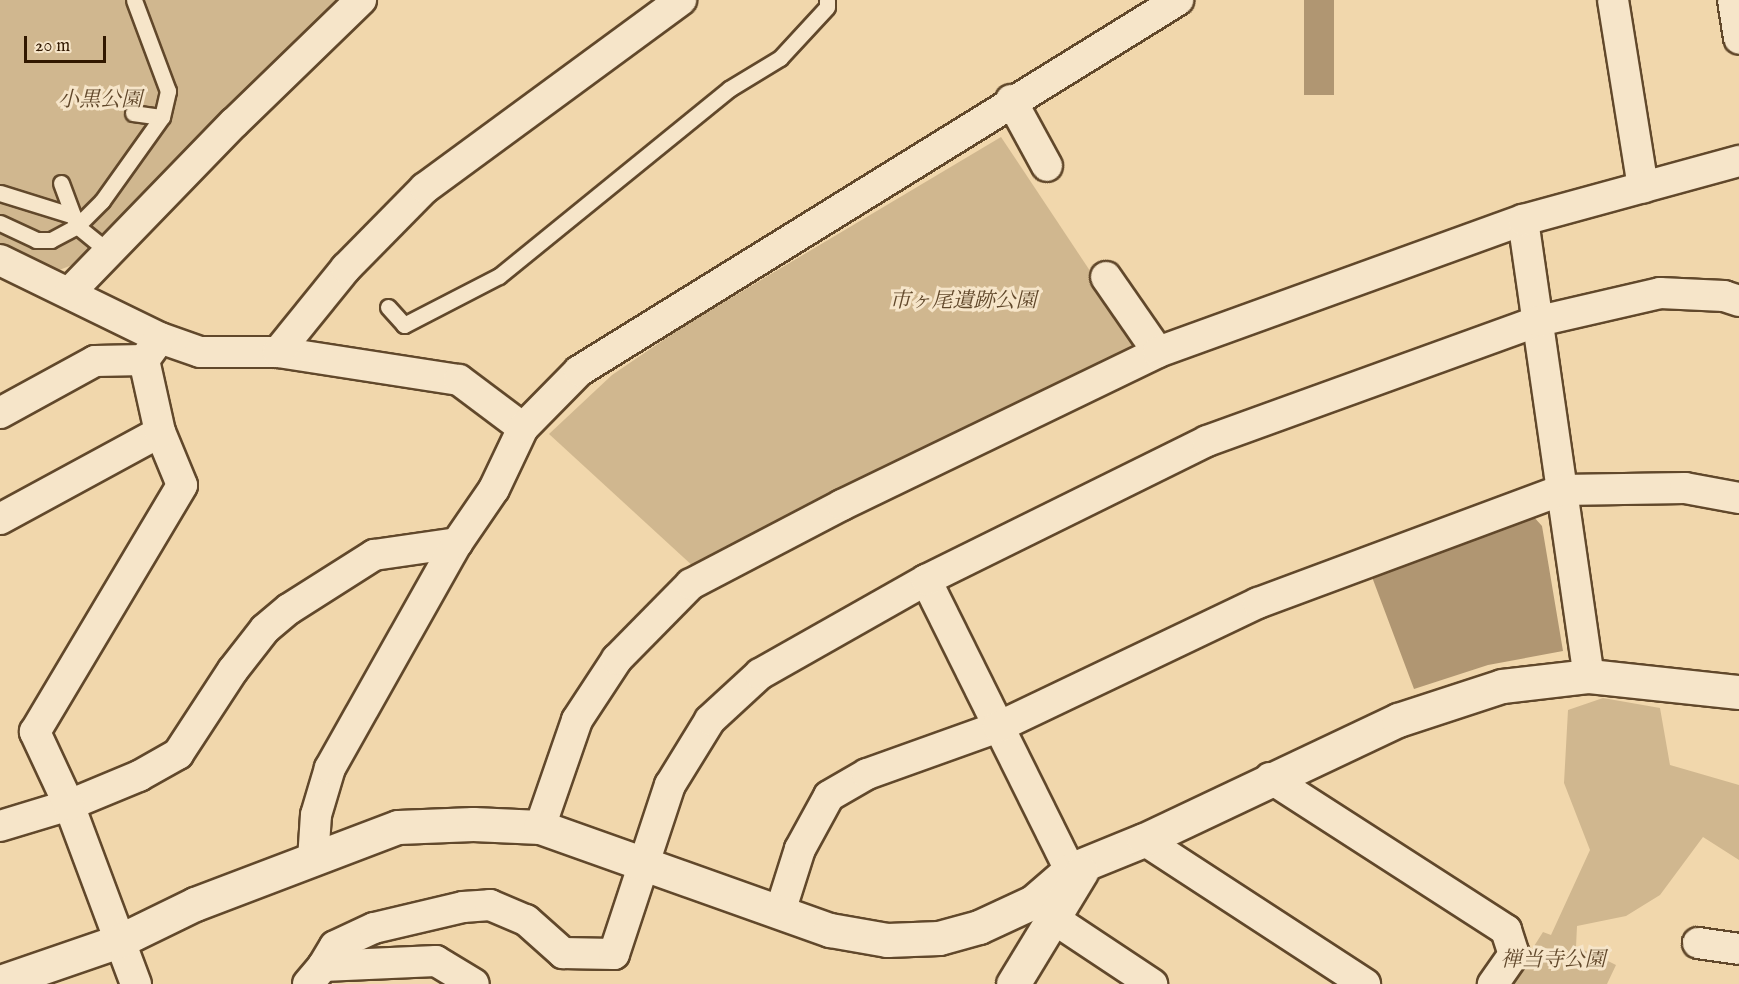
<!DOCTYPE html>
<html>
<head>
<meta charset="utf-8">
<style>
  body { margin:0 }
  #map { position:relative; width:1739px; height:984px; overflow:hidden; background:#f1d7ac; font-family:"IM FELL English","Noto Serif JP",serif }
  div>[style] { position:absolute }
  .green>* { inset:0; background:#d0b78f }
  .water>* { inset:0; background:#b09672; transform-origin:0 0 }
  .roads { filter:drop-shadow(2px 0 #61482b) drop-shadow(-2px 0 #61482b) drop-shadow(0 2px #61482b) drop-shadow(0 -2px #61482b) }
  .lane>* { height:15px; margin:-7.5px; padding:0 7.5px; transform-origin:7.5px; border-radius:7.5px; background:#f6e5c9 }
  .street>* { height:30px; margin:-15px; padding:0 15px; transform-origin:15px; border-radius:15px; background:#f6e5c9 }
  .secondary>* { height:33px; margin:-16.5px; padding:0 16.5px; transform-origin:16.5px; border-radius:16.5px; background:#f6e5c9 }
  span { translate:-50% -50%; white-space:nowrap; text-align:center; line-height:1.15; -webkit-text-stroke:6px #f6e5c9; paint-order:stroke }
  .park-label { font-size:21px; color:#61482b; font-style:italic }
  .scale { position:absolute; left:24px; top:36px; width:82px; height:27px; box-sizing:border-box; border:3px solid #311800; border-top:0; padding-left:8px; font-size:18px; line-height:21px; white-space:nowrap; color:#311800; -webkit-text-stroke:4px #f6e5c9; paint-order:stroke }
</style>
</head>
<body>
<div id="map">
  <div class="green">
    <i style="clip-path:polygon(0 0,347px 0,80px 262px,54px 272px,0 246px)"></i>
    <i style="clip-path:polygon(1001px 137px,1134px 337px,1135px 354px,695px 568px,549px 434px,612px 375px,687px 324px)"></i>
    <i style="clip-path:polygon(1603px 698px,1660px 708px,1670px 765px,1739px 785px,1739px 860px,1703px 837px,1660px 895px,1626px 916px,1577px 926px,1576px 947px,1593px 954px,1610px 948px,1604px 959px,1616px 965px,1607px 984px,1510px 984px,1543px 932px,1551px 935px,1590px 850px,1564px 783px,1568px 710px)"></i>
  </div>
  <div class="water">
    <i style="left:1304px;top:0;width:30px;height:95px"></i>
    <i style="clip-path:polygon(1533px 516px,1542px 526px,1563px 651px,1488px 665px,1414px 689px,1372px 577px)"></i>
  </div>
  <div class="roads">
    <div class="lane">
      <i style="left:133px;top:113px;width:29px;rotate:8deg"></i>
      <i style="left:61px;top:183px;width:46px;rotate:69.6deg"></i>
      <i style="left:77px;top:226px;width:41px;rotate:39.1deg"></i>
      <i style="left:0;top:193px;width:77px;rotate:17.3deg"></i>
      <i style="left:0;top:223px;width:40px;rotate:25deg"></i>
      <i style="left:36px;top:240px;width:15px"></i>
      <i style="left:51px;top:240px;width:30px;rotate:-28deg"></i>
      <i style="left:77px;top:226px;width:35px;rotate:-45deg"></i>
      <i style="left:102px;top:201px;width:103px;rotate:-54.5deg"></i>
      <i style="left:162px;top:117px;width:27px;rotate:-77deg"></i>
      <i style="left:168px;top:91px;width:97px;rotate:-110.5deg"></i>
      <i style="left:388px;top:307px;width:24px;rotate:48deg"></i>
      <i style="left:404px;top:325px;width:107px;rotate:-27.3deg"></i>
      <i style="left:499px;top:276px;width:296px;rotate:-39.1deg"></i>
      <i style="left:729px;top:89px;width:60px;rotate:-31.3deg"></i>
      <i style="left:780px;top:58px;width:69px;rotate:-47.3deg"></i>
      <i style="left:827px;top:7px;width:7px;rotate:-90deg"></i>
    </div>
    <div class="street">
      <i style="left:1613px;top:0;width:190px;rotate:80.9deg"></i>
      <i style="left:1733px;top:0;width:39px;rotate:81deg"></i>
      <i style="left:1011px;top:100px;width:75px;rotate:61.4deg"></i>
      <i style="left:1523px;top:220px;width:461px;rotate:81.8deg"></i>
      <i style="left:0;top:260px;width:178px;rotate:26deg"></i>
      <i style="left:160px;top:338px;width:42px;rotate:19.3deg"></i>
      <i style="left:200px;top:352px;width:78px"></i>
      <i style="left:278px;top:352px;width:183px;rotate:8.8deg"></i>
      <i style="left:459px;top:380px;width:80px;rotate:36.9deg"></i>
      <i style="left:1106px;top:277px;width:91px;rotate:55.3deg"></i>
      <i style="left:69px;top:293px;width:237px;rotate:-45.9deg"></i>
      <i style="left:234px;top:123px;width:177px;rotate:-44.1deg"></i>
      <i style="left:278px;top:352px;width:108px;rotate:-51deg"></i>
      <i style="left:346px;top:268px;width:112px;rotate:-45.4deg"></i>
      <i style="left:425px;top:188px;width:318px;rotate:-36.3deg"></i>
      <i style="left:0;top:413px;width:108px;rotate:-28.7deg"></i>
      <i style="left:95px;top:361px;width:49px;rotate:-1.2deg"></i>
      <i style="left:0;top:519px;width:182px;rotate:-28.5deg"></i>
      <i style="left:926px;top:580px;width:324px;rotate:63.6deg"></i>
      <i style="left:1270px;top:778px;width:281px;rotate:32.8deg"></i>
      <i style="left:1506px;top:930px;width:25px;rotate:72deg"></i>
      <i style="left:1514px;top:954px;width:37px;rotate:125deg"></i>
      <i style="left:0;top:826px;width:72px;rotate:-16.9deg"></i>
      <i style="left:69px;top:805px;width:76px;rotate:-22.5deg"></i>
      <i style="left:139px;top:776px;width:45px;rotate:-29.4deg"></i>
      <i style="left:178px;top:754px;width:100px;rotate:-56.8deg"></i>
      <i style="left:233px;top:670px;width:52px;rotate:-52deg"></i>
      <i style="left:265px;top:629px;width:31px;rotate:-40deg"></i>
      <i style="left:289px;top:609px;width:101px;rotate:-32.4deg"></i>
      <i style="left:374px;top:555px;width:84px;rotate:-8.2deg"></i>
      <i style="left:540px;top:827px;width:113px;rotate:-70.9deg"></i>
      <i style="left:577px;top:720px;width:73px;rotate:-56.7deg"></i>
      <i style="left:617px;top:659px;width:105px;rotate:-45.4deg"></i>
      <i style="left:691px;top:584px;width:170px;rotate:-27.6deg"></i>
      <i style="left:842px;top:505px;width:351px;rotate:-25.8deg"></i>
      <i style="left:1158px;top:352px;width:388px;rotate:-19.9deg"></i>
      <i style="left:1523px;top:220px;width:224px;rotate:-15.3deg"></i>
      <i style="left:1144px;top:840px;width:264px;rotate:33.1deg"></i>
      <i style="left:313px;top:860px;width:45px;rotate:-86.2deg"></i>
      <i style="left:316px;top:815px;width:49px;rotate:-73.4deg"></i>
      <i style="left:330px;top:768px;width:258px;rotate:-60.6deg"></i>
      <i style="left:457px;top:543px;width:65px;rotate:-55.6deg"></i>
      <i style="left:494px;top:489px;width:68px;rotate:-64.6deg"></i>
      <i style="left:523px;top:428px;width:80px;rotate:-45.5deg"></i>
      <i style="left:579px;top:371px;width:705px;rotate:-31.77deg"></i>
      <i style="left:780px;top:912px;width:66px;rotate:-72.4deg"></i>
      <i style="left:800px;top:849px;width:60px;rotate:-61.3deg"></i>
      <i style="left:829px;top:796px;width:44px;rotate:-30.1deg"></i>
      <i style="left:867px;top:774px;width:139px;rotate:-19.7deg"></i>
      <i style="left:998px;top:727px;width:288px;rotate:-25.5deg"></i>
      <i style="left:1258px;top:603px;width:324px;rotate:-20.4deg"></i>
      <i style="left:1562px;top:490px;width:123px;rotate:-0.9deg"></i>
      <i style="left:1685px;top:488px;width:55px;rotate:10.5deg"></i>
      <i style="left:1054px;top:919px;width:118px;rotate:33.6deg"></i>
      <i style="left:1698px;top:943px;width:41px;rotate:8.3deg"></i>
      <i style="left:323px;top:966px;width:23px;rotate:-59deg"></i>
      <i style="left:335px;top:946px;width:43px;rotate:-24.8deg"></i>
      <i style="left:374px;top:928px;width:91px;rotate:-13.3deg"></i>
      <i style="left:463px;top:907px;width:27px;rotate:-4deg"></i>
      <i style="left:490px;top:905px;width:39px;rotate:23deg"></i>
      <i style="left:526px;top:920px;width:50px;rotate:41.7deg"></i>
      <i style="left:563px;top:953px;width:51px;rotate:1.1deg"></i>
      <i style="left:614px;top:954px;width:178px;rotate:-71.7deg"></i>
      <i style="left:670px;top:785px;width:76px;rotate:-58.4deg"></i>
      <i style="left:710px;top:720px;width:68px;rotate:-42.6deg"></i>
      <i style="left:760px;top:674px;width:191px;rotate:-29.5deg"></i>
      <i style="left:926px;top:580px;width:313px;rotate:-26.3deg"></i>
      <i style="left:1207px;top:441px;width:353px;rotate:-19.9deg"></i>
      <i style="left:1539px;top:321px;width:124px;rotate:-13deg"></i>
      <i style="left:1660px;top:293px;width:64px;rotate:2.7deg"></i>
      <i style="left:1724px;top:296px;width:16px;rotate:18deg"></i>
      <i style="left:136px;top:984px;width:191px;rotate:-110.5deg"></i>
      <i style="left:69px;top:805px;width:81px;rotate:-115deg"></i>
      <i style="left:35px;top:732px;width:287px;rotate:-59.2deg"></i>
      <i style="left:182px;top:485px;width:57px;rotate:-112.5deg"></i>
      <i style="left:160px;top:432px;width:74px;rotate:-102.5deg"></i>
      <i style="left:144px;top:360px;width:27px;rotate:-54deg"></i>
      <i style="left:308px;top:984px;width:23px;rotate:-50deg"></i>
      <i style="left:323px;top:966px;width:113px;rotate:-2.5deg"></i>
      <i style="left:436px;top:961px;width:44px;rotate:31.2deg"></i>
    </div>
    <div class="secondary">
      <i style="left:0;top:982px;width:126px;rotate:-19deg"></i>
      <i style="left:119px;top:941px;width:85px;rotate:-26deg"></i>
      <i style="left:195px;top:904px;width:217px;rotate:-20.8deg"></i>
      <i style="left:398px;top:827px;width:75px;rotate:-2.3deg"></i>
      <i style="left:473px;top:824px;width:67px;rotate:2.6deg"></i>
      <i style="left:540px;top:827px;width:308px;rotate:19.6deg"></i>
      <i style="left:830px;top:930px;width:58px;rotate:10deg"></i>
      <i style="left:887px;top:940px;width:52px;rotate:-2.2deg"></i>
      <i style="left:939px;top:938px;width:41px;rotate:-15.4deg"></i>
      <i style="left:979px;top:927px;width:60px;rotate:-24.8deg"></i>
      <i style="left:1033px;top:902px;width:49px;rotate:-40.9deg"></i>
      <i style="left:1070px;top:870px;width:80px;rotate:-22.1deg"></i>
      <i style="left:1144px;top:840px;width:281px;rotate:-25.3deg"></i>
      <i style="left:1398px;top:720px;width:109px;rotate:-18.1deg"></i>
      <i style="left:1502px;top:686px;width:88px;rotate:-6.6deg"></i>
      <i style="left:1589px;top:676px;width:151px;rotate:6.1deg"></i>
      <i style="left:1013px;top:984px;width:131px;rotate:-58.7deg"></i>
    </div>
  </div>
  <div class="park-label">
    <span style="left:100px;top:101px">小黒公園</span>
    <span style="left:963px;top:302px">市ヶ尾遺跡公園</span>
    <span style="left:1553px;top:961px">禅当寺公園</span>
  </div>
  <div class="scale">20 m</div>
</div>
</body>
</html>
